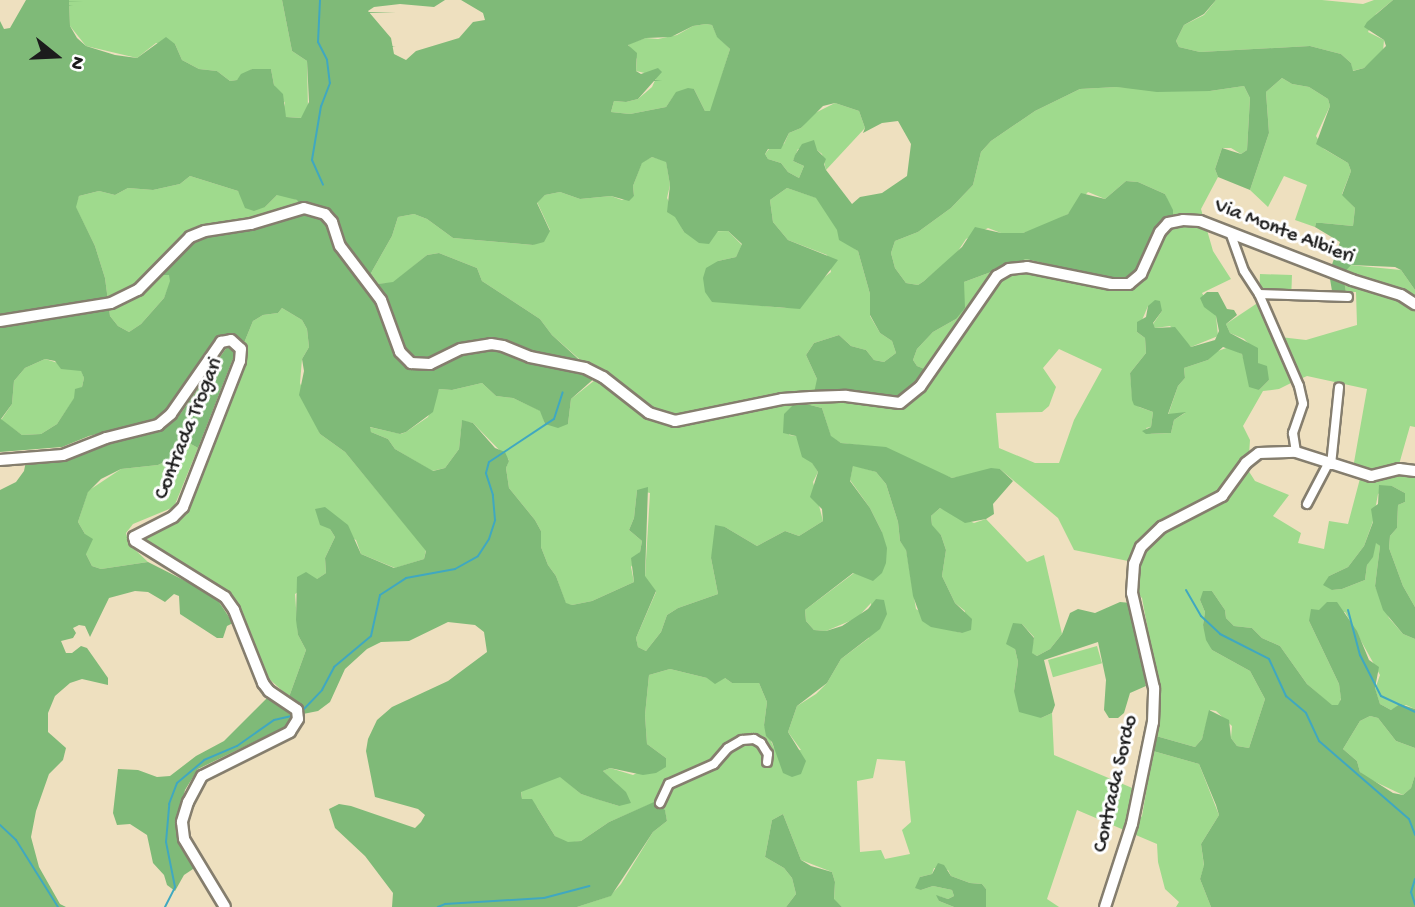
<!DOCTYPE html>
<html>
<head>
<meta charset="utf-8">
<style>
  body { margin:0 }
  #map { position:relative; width:1415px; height:907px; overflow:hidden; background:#eee0bf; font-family:"Gochi Hand",sans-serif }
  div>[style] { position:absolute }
  .green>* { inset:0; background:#9fda8d; transform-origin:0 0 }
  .forest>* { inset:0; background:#7fba78 }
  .stream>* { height:2px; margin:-1px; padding:0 1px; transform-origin:1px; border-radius:1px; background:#40a8c0 }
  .roads { filter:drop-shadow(2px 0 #857e6e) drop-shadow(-2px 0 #857e6e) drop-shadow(0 2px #857e6e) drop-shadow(0 -2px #857e6e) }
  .minor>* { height:8px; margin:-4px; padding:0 4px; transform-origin:4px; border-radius:4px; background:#fff }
  .tertiary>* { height:10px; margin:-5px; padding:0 5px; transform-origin:5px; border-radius:5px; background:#fff }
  span { translate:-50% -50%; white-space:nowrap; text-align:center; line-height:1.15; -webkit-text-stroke:6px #fff; paint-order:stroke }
  .street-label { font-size:21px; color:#1c1c1c }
  .north { position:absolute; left:21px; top:21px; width:70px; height:70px; -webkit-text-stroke:5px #fff; paint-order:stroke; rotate:108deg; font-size:19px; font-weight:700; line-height:28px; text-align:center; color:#1c1c1c }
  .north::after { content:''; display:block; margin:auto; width:24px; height:32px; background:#1c1c1c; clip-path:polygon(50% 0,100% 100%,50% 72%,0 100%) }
</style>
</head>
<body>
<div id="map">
  <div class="green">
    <i style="clip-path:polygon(69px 0,282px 0,292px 51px,307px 61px,308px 109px,302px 118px,286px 117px,283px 111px,285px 103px,274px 85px,271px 69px,252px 69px,237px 80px,230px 81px,217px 71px,199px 69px,182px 60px,175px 44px,156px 43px,137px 58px,86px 46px,70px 26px)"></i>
    <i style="clip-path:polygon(1216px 0,1322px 0,1363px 4px,1374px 0,1393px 0,1376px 14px,1368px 32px,1384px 40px,1383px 52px,1364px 68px,1352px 71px,1351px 63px,1341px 54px,1310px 46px,1200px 52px,1179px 47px,1176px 41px,1184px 25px,1204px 15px)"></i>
    <i style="clip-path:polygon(706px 24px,712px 25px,717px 36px,730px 49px,711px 111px,705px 111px,694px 89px,673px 97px,666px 107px,630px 114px,611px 112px,614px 101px,626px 102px,638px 99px,652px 87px,657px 76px,636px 71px,637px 59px,628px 44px,646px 38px,658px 39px,677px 35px,693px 26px)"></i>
    <i style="clip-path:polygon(1282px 78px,1292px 84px,1309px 87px,1328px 99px,1330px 106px,1316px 136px,1324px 149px,1348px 163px,1351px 171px,1342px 194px,1355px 208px,1353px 226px,1322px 223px,1316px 223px,1315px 227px,1295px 220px,1307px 185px,1284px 176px,1268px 207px,1250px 190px,1269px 133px,1266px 92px)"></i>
    <i style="clip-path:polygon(evenodd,1244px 86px,1250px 98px,1247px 150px,1241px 154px,1231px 148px,1222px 148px,1215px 169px,1218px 177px,1201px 209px,1213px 251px,1231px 279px,1202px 293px,1216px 316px,1218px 336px,1191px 347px,1170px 326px,1155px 328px,1153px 324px,1162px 311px,1148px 306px,1137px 332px,1145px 338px,1146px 353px,1130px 373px,1132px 395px,1139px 407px,1153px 412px,1151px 427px,1146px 428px,1151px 434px,1171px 433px,1174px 420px,1185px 413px,1168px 415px,1178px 386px,1185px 378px,1184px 368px,1208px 360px,1215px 352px,1229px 347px,1242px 354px,1249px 378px,1259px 390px,1269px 380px,1258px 363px,1258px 353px,1244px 339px,1230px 333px,1226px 324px,1259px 302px,1295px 381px,1279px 389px,1263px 391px,1243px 426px,1250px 440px,1248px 470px,1255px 481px,1289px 495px,1273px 516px,1301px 533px,1298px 543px,1324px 549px,1329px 521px,1348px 524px,1362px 471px,1353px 468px,1367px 389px,1307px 376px,1298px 380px,1280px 337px,1306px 340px,1357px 325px,1356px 292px,1346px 292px,1343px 274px,1350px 265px,1401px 270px,1415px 290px,1415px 427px,1410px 426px,1398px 468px,1415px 477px,1415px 607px,1403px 586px,1389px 548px,1390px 536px,1397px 528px,1398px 505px,1405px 502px,1405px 493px,1392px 486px,1378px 494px,1373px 521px,1364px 546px,1348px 567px,1329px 576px,1332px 590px,1342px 589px,1365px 580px,1367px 565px,1376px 542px,1380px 546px,1375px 586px,1389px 618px,1403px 634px,1415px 639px,1415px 709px,1406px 705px,1391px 710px,1380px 704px,1375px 689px,1380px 675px,1345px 612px,1309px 621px,1339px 684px,1341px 698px,1339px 705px,1331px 705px,1307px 684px,1280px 646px,1262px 638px,1252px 628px,1234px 626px,1226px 618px,1225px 610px,1212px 591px,1200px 600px,1205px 612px,1203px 625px,1212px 650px,1250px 671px,1265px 699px,1249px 748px,1237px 746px,1231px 738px,1232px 726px,1216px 711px,1210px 710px,1202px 739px,1195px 747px,1156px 736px,1160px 697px,1142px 598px,1130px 587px,1133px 562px,1074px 550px,1058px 518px,1000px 469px,952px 478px,867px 446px,841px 443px,831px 437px,822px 408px,802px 403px,789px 435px,796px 436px,818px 472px,813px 482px,823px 521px,799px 536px,785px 531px,757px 546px,725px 527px,711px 558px,718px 594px,678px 608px,667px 615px,661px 632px,646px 651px,638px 647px,636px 638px,656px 592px,645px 577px,650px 493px,637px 490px,634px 518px,629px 530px,642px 541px,640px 552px,631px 567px,634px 582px,592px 601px,572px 605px,566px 604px,556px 576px,548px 565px,541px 547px,541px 531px,535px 520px,509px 488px,506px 468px,509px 460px,473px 423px,462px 421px,459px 449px,445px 468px,432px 471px,395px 449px,388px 439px,371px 432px,369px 427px,401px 434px,406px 432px,428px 417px,439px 389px,452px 390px,482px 383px,496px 396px,513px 398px,541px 411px,545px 424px,568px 424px,571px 399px,595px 380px,586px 365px,552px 335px,540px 319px,482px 281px,477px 268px,439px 253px,427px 255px,393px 283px,378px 284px,371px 273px,392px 236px,398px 217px,414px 214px,427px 219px,453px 238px,533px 245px,550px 230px,537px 202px,545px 195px,560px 192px,580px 199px,611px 196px,622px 200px,634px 196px,633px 186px,642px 162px,652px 157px,666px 161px,670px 185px,667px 198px,684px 232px,728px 231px,742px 245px,736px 257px,718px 261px,712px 301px,785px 308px,809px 297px,817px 283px,831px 272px,827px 255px,788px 240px,773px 222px,770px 200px,787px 188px,817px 198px,847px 243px,858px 251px,870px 294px,870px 316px,880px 333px,892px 341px,896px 353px,884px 362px,874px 360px,866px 350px,851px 346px,839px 335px,814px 343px,806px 355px,817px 379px,847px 392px,863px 392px,873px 397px,927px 370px,917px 366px,913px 360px,917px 349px,933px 332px,956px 319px,964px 282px,1026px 259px,1109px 278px,1167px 199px,1165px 194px,1138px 182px,1126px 181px,1105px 199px,1088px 192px,1068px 214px,1043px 227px,1023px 233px,1001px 233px,988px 228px,966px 239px,956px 254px,924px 281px,918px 285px,906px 283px,895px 268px,891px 253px,895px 241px,918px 232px,951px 208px,973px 185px,981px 152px,991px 141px,1035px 111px,1080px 89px,1117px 87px,1210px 91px,1244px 86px,1059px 349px,1102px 369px,1074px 420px,1059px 463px,1035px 463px,999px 448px,996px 413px,1042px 412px,1049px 406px,1056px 387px,1043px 368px,1059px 349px)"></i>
    <i style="clip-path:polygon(835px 103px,859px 111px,865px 128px,826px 170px,822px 154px,817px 150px,798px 149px,793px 161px,804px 166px,799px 178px,788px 172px,781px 163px,768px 159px,765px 154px,769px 149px,784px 144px,789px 133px,801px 128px,813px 114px)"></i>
    <i style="clip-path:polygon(190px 176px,238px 191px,243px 199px,260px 206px,265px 207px,277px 195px,285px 195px,297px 200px,301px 212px,260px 226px,162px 275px,170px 275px,171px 281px,164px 298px,141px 324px,129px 332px,118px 326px,110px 316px,105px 278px,95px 246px,75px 206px,79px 196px,99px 191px,115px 195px,128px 188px,153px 190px,180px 184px)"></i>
    <i style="left:1260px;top:274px;width:32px;height:18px;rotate:2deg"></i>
    <i style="clip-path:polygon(282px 308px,302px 320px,307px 329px,309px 347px,302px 359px,300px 383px,320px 434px,345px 452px,426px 550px,424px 559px,395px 568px,361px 554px,356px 540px,330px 529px,335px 537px,325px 558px,326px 573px,295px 594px,298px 635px,306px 650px,289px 697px,266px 676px,251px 633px,229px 593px,138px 536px,184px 514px,245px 363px,247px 352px,244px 343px,253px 321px,263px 315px,278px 313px)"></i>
    <i style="clip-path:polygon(45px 359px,81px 370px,84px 378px,82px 387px,57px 424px,41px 434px,22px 435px,1px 420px,12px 404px,14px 381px,25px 368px)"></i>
    <i style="clip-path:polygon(189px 443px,198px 448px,174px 507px,133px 524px,126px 533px,129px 544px,148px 562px,101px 569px,92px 566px,86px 554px,85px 534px,78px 522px,88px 491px,121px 469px,158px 465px,175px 457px)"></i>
    <i style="clip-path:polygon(evenodd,853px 465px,876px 472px,886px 484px,898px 522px,900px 541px,906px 549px,916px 609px,950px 630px,962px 633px,965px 611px,955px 603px,942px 576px,946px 550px,941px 535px,932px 526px,931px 516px,940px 508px,974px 523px,986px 519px,1027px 562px,1044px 555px,1062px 634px,1050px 649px,1037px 656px,1031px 653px,1034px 637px,1022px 624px,1015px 649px,1018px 662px,1014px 691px,1041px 718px,1052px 713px,1054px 755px,1137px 790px,1128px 830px,1142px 816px,1153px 751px,1199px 764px,1219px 815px,1201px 844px,1204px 866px,1200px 879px,1211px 907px,1176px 907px,1179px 902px,1165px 889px,1158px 862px,1157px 844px,1077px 810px,1047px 899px,1059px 907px,986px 907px,986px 889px,982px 884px,970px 883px,951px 876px,948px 870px,934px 868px,932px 874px,920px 877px,921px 890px,933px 886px,952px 890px,954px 896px,948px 899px,938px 896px,939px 901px,954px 907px,842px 907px,834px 900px,835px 882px,832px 872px,801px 860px,783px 814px,772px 820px,765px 857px,784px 868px,792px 878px,796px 894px,786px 907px,577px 907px,610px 896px,621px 884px,653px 832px,667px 821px,665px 811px,653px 803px,609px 822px,581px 841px,568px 843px,555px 836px,537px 807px,522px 799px,521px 791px,560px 776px,581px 794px,619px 806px,617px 784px,603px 771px,610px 768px,633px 775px,666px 758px,647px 744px,645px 715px,649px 675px,670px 669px,707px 678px,725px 678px,732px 683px,759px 683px,767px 702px,764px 725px,774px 748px,801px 750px,788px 732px,797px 706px,816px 694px,827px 683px,841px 659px,869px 638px,871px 603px,857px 618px,826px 631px,814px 630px,806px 621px,805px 610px,854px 573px,865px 577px,882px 532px,870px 508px,850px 480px,853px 465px,877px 759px,905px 761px,911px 822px,902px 830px,910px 854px,885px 859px,881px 850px,860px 852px,857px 781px,873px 778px,877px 759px)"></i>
    <i style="left:1097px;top:646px;width:18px;height:51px;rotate:74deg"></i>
    <i style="clip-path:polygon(1370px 716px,1378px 718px,1396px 741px,1415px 748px,1415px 775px,1411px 788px,1403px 795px,1367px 778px,1360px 772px,1357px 761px,1343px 749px,1360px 721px)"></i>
  </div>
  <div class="forest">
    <i style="clip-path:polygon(evenodd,26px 0,69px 0,70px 26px,77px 38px,86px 46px,115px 55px,137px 58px,166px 37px,175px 44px,182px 60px,199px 69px,217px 71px,230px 81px,237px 80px,241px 74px,252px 69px,271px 69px,274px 85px,283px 94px,286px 117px,301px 118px,309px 102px,307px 61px,292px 51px,282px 0,445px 0,434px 7px,400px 4px,374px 7px,368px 11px,391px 38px,394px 54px,406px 60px,416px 51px,459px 38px,473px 22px,485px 20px,483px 13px,461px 0,1216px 0,1204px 14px,1184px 25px,1176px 41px,1179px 47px,1200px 52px,1310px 46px,1341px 54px,1351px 63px,1353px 71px,1364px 68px,1386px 46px,1384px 40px,1364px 27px,1367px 22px,1393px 0,1415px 0,1415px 290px,1401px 270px,1395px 267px,1351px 265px,1343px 274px,1346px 292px,1332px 291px,1329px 273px,1340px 242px,1315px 227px,1316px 223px,1322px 223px,1353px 226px,1355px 208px,1342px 195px,1351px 171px,1348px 163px,1316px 144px,1330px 106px,1328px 99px,1309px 87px,1292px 84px,1282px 78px,1266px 92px,1269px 133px,1250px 190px,1218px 177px,1215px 169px,1222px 148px,1241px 154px,1247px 150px,1250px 98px,1244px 86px,1210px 91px,1157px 92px,1117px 87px,1080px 89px,1035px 111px,991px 141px,981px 152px,973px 185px,951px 208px,918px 232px,895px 241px,891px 253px,895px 268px,906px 283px,918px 285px,924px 281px,962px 247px,975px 227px,1001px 233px,1023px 233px,1068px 214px,1081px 193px,1105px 199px,1126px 181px,1138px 182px,1165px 194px,1173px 210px,1173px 222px,1165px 228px,1140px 272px,1126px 277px,1109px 278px,1026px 259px,964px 282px,965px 308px,956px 319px,933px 332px,917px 349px,913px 360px,917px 366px,927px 370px,920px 383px,898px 401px,863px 392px,814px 393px,817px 379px,806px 355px,814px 343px,839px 335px,851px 346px,866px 350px,874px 360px,884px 362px,896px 353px,892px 341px,880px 333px,870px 315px,870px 294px,858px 251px,839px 240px,837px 230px,816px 198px,787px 188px,770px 200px,773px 222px,788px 240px,838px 260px,800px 309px,712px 302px,705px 292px,703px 278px,706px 268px,718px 261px,736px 257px,742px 244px,728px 231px,718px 231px,709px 244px,699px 243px,684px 232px,675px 217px,667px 212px,670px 185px,666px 162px,652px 157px,642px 163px,633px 186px,634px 196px,629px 201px,611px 196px,580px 199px,560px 192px,545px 195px,537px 203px,550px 231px,544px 242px,533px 245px,453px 238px,427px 219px,414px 214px,398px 217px,392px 236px,371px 273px,378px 284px,393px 282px,427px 255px,439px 253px,477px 268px,482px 281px,540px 319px,552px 335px,597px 376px,571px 399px,568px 424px,558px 428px,545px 424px,540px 411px,513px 398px,496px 396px,482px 383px,452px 390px,439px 389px,433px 412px,406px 432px,400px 434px,370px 427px,371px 432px,388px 439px,395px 449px,433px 471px,445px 468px,459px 449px,462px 420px,473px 423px,495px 448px,505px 452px,509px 461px,506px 468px,509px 488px,535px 520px,541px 531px,541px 547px,548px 565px,556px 576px,566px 603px,572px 605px,592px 601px,634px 582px,631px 558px,640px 552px,642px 541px,629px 530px,634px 518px,637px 490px,648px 487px,645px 576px,656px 591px,636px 638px,638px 647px,646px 651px,661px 632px,667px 615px,678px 608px,718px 594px,711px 558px,715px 525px,725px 527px,757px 546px,785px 531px,799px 536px,823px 521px,822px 509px,810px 497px,818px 472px,812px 463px,802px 457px,796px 436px,783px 433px,784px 414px,793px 405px,802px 403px,822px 408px,831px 436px,841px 443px,886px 447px,952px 478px,991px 468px,1000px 469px,1013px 481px,993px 504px,994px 514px,986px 519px,965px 523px,940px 508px,931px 516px,932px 525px,941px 535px,946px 550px,942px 576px,955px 603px,972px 619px,971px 630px,962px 633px,931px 627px,922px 621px,913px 596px,906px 550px,900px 541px,898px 522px,886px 484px,876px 472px,853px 466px,850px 481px,870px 508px,882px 532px,887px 548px,886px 563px,882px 573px,873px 581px,853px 573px,805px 610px,806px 621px,814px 630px,826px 631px,842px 626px,868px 609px,876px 599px,884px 600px,887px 614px,880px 629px,841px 659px,827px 683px,797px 706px,788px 732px,806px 761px,801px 774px,792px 777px,783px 773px,772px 742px,766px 736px,764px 725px,767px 702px,759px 683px,732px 683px,725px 678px,715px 684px,707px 678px,670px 669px,649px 675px,645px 715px,647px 744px,666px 758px,666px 767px,656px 773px,643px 775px,610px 768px,603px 771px,626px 792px,631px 803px,619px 806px,596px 799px,581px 794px,560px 777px,521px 792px,522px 799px,532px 799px,555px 836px,568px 842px,581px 841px,609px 822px,654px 802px,665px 810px,667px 821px,653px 832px,611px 896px,577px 907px,392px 907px,393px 893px,365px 856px,335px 828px,329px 809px,339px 804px,351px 806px,415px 828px,421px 822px,425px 815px,418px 809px,375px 797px,366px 751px,368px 739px,377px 720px,392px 707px,448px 681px,487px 652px,484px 632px,475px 625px,448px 622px,409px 641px,381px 642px,367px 649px,345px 669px,330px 702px,318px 711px,303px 714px,302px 709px,289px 697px,306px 650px,298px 635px,296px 620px,297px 577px,306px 572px,317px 579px,326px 573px,325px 558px,335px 537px,330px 529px,320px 525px,315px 509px,325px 507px,348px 525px,361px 554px,394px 568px,424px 559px,426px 551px,345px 452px,320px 434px,299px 395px,304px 371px,302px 359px,309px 347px,307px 329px,302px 320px,282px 308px,278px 313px,263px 315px,253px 321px,244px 343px,232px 336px,220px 338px,172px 405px,157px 419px,89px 436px,62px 447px,0 452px,0 21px,4px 29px,10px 28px,26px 0,706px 24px,712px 25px,717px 37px,730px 49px,710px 111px,705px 111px,694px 89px,688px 88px,676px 92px,666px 107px,630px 114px,611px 112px,614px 101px,626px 102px,638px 99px,662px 72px,658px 68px,641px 74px,636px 71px,637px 53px,628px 45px,646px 38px,671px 37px,693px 26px,706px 24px,26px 0,835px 103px,859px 111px,865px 128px,863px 133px,882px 123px,898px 121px,911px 144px,907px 176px,882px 193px,860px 197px,852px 204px,826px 170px,824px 164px,826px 159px,817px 150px,814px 140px,802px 144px,795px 155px,793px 161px,804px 166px,799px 178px,788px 172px,781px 163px,768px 159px,765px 154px,768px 149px,781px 149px,789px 133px,801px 128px,823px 106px,835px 103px,26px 0,190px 176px,238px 191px,245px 208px,254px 211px,265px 207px,277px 195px,297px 200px,301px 212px,260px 226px,192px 239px,162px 275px,169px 275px,170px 281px,164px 298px,141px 324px,129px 332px,118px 326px,110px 316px,105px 278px,95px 246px,76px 207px,79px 196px,99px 191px,115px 195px,128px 188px,153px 190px,180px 184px,190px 176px,26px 0,45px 359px,55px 361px,61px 369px,81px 371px,84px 378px,82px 387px,75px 389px,74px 398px,57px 424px,41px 434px,22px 435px,1px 419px,12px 404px,14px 381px,25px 368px,45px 359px)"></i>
    <i style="clip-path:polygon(1207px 292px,1218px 292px,1227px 309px,1234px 310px,1237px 315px,1226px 324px,1230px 333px,1258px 348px,1258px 363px,1267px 366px,1269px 380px,1259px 390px,1249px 387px,1242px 354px,1223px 347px,1208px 360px,1184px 368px,1185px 378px,1178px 386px,1168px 414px,1186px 412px,1174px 420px,1171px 433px,1146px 434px,1142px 431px,1151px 427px,1153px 412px,1134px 405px,1132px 400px,1130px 373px,1146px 353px,1145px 338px,1137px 332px,1137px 322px,1146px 317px,1148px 306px,1155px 300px,1160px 301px,1162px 311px,1153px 323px,1155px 328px,1175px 327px,1191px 347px,1215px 340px,1219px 331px,1216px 316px,1204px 307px,1200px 298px)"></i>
    <i style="clip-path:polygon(227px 347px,234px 351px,234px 356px,198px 448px,189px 443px,175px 457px,158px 465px,121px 469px,101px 479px,88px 492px,78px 522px,85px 534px,93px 539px,86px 554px,92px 566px,101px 569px,148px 562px,215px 596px,233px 623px,227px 626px,223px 638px,217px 638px,180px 614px,179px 596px,174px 594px,165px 602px,148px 592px,135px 591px,109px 598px,90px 637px,85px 626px,79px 625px,73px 628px,76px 633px,73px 638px,61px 641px,66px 653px,72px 653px,81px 646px,87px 648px,108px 678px,108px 685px,82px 679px,70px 683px,55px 696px,48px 713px,48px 732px,66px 748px,63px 760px,49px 774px,36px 811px,31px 837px,39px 867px,60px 904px,66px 907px,0 907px,0 490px,16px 482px,24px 471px,26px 461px,59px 461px,92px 448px,163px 430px,181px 413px)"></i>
    <i style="clip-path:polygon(1379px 485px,1392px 486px,1405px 493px,1405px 502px,1398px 505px,1397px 528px,1390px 536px,1389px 548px,1403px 586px,1415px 607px,1415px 639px,1403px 634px,1383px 610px,1375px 586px,1380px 546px,1376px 543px,1373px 557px,1367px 565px,1365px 580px,1342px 589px,1332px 590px,1323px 585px,1329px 576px,1348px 567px,1364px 546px,1373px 522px,1371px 509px,1378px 504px)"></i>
    <i style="clip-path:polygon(1203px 591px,1212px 591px,1225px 610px,1226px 618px,1234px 626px,1252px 628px,1262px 638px,1280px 646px,1307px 684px,1332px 705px,1338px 705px,1341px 699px,1339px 684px,1309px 621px,1311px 609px,1319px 610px,1327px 602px,1337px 602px,1357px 631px,1369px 660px,1379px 667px,1375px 688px,1380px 704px,1391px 710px,1400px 704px,1415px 709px,1415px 748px,1396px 741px,1378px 718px,1370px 716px,1360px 721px,1343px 749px,1357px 761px,1360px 772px,1393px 793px,1403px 795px,1411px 788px,1415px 775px,1415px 907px,1211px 907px,1200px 879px,1204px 865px,1201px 844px,1219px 815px,1216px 805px,1199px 764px,1153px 751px,1156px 736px,1195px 747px,1202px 739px,1209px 710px,1229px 720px,1231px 738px,1237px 746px,1249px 748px,1265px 699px,1250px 671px,1212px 650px,1206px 640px,1203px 625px,1205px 612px,1200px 600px)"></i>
    <i style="clip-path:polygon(1120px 602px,1131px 603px,1146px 686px,1130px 693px,1124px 713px,1118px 718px,1109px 718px,1104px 710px,1106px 680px,1098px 642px,1044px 660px,1055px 705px,1052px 713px,1041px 718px,1019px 712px,1014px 691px,1018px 662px,1015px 649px,1006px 644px,1013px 623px,1022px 624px,1034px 638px,1032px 653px,1037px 656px,1050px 649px,1062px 634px,1070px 613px,1078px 609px,1095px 613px)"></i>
    <i style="clip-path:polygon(268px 697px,291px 715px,289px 725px,198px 769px,185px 790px,178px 825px,181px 842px,196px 867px,184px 875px,175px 891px,167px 885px,164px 875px,153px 863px,147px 835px,130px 824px,117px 825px,113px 813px,118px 769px,138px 770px,157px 777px,170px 776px,196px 756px,224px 741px)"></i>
    <i style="clip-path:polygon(783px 814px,801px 860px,811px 866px,832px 872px,835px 882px,834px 899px,842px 907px,786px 907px,796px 894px,792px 878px,784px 868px,765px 857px,772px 820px)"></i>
    <i style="clip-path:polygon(938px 863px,944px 865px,951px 876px,970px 883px,982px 884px,986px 889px,986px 907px,954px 907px,939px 901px,936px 895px,948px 899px,954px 896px,952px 890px,933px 886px,921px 890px,915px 888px,920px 877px,932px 874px)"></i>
  </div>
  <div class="stream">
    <i style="left:320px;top:0;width:42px;rotate:92.7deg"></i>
    <i style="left:318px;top:42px;width:20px;rotate:63deg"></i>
    <i style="left:327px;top:60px;width:23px;rotate:83deg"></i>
    <i style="left:330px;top:83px;width:25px;rotate:111deg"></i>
    <i style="left:321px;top:106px;width:55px;rotate:99.5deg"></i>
    <i style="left:312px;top:160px;width:27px;rotate:66deg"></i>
    <i style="left:1186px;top:590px;width:30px;rotate:60deg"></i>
    <i style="left:1201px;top:616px;width:26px;rotate:43deg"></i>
    <i style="left:1220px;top:634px;width:55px;rotate:27deg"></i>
    <i style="left:1269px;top:659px;width:41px;rotate:65.3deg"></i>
    <i style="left:1286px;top:696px;width:26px;rotate:40deg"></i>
    <i style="left:1306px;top:713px;width:31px;rotate:65deg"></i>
    <i style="left:1319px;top:741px;width:119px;rotate:40.9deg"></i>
    <i style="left:1409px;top:819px;width:17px;rotate:69deg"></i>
    <i style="left:1348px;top:610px;width:47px;rotate:75.1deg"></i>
    <i style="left:1360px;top:655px;width:46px;rotate:62.9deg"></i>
    <i style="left:1381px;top:696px;width:38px;rotate:25deg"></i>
    <i style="left:302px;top:711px;width:29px;rotate:-46deg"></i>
    <i style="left:322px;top:690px;width:26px;rotate:-62deg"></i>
    <i style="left:334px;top:667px;width:48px;rotate:-40deg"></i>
    <i style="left:371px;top:636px;width:42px;rotate:-77.6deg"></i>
    <i style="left:380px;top:595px;width:31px;rotate:-33deg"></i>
    <i style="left:406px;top:578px;width:50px;rotate:-10.4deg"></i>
    <i style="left:455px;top:569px;width:26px;rotate:-29deg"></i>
    <i style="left:478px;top:556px;width:20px;rotate:-57deg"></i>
    <i style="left:489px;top:539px;width:20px;rotate:-72deg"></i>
    <i style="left:495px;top:520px;width:25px;rotate:-95deg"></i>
    <i style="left:493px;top:495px;width:23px;rotate:-108deg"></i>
    <i style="left:486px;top:473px;width:11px;rotate:-75deg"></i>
    <i style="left:489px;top:462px;width:78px;rotate:-33.5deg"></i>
    <i style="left:554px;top:419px;width:28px;rotate:-72deg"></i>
    <i style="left:0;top:825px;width:22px;rotate:43deg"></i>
    <i style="left:16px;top:840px;width:79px;rotate:57.9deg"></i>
    <i style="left:1415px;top:879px;width:14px;rotate:107deg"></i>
    <i style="left:1411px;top:892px;width:13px;rotate:72deg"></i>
    <i style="left:165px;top:907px;width:22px;rotate:-63deg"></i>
    <i style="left:175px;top:887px;width:46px;rotate:-101.3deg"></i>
    <i style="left:166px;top:842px;width:38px;rotate:-85deg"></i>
    <i style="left:169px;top:804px;width:22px;rotate:-69deg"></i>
    <i style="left:177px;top:783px;width:35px;rotate:-40deg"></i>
    <i style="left:204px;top:760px;width:36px;rotate:-23deg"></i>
    <i style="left:237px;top:746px;width:45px;rotate:-35.1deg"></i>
    <i style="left:274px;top:720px;width:18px;rotate:-13deg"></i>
    <i style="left:438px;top:907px;width:8px;rotate:-23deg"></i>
    <i style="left:445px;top:904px;width:99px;rotate:-3.5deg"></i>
    <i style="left:544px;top:898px;width:47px;rotate:-14.9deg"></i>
  </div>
  <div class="roads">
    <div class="minor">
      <i style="left:1230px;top:232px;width:41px;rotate:70.3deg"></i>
      <i style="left:1244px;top:271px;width:27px;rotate:57deg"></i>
      <i style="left:1259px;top:294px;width:100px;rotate:66.5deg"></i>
      <i style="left:1299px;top:386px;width:18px;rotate:77deg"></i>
      <i style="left:1303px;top:404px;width:31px;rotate:109deg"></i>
      <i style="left:1293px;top:433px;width:19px;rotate:81deg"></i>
      <i style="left:1259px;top:294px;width:89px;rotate:1.9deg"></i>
      <i style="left:1331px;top:465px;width:78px;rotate:-84.1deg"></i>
      <i style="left:1307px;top:504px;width:45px;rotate:-62.3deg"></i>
      <i style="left:660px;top:803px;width:21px;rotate:-65deg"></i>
      <i style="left:669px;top:784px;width:49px;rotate:-24deg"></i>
      <i style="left:714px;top:764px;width:21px;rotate:-49deg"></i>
      <i style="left:728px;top:748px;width:16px;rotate:-30deg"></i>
      <i style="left:742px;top:740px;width:12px;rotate:-5deg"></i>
      <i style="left:754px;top:739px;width:8px;rotate:30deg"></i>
      <i style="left:761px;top:743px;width:13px;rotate:58deg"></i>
      <i style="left:768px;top:754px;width:8px;rotate:97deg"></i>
    </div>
    <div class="tertiary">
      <i style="left:0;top:321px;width:112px;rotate:-9.2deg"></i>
      <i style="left:111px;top:303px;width:30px;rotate:-26deg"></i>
      <i style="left:138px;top:290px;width:74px;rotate:-45.5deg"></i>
      <i style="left:190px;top:237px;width:16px;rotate:-22deg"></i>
      <i style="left:205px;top:231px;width:47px;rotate:-8.7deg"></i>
      <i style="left:251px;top:224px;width:55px;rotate:-16.8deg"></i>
      <i style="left:304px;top:208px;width:22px;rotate:16deg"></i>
      <i style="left:325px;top:214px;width:11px;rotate:49deg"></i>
      <i style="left:332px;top:222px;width:25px;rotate:72deg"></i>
      <i style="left:340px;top:246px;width:68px;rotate:52.8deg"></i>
      <i style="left:381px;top:300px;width:55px;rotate:69.9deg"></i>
      <i style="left:400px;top:352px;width:16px;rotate:45deg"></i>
      <i style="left:411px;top:363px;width:19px;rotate:3deg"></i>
      <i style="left:430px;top:364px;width:34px;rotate:-26deg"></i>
      <i style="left:461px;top:349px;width:30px;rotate:-9deg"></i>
      <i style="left:491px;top:344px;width:12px;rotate:9deg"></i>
      <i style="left:503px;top:346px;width:29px;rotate:22deg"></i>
      <i style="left:530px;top:357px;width:56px;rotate:11.3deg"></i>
      <i style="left:585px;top:368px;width:20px;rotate:27deg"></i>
      <i style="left:603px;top:377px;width:58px;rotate:38deg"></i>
      <i style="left:649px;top:413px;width:27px;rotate:17deg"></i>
      <i style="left:675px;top:421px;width:109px;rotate:-11.6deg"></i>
      <i style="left:782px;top:399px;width:29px;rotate:-4deg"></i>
      <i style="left:811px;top:397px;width:35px;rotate:-2deg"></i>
      <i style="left:846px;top:396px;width:54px;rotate:7.4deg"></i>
      <i style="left:900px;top:403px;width:26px;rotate:-39deg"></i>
      <i style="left:920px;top:387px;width:135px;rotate:-55.3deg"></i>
      <i style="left:997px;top:276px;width:14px;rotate:-30deg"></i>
      <i style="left:1009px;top:269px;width:18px;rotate:-6deg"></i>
      <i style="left:1027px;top:267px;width:86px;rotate:11.4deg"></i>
      <i style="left:1111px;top:284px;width:18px"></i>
      <i style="left:1129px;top:284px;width:16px;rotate:-40deg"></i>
      <i style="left:1141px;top:274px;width:46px;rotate:-65.7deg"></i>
      <i style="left:1160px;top:232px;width:12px;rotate:-48deg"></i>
      <i style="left:1168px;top:223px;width:15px;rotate:-11deg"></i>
      <i style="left:1183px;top:220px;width:17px;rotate:3deg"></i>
      <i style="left:1200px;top:221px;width:163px;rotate:21.2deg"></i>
      <i style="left:1352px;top:280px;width:51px;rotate:17deg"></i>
      <i style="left:1401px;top:295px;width:17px;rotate:33deg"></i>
      <i style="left:0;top:460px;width:63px;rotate:-4.5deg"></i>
      <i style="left:63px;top:455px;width:46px;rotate:-21.6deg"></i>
      <i style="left:106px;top:438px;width:54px;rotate:-14deg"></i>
      <i style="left:158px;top:425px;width:17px;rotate:-40deg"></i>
      <i style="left:171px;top:414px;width:88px;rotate:-55.2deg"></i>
      <i style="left:221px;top:342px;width:10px;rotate:-11deg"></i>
      <i style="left:231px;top:340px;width:13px;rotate:42deg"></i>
      <i style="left:241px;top:349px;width:12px;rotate:95deg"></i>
      <i style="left:240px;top:361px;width:157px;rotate:111.3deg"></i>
      <i style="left:183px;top:507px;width:14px;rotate:135deg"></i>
      <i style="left:173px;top:517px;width:44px;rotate:152.9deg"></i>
      <i style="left:134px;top:537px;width:4px;rotate:76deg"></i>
      <i style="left:135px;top:541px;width:106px;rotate:31.9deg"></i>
      <i style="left:225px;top:597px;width:16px;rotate:55deg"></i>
      <i style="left:234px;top:610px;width:79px;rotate:68.3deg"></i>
      <i style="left:263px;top:683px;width:10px;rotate:53deg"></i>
      <i style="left:269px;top:691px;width:34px;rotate:34deg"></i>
      <i style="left:297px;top:710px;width:9px;rotate:84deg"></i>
      <i style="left:298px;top:719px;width:15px;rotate:122deg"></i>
      <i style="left:290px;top:732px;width:98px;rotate:153.4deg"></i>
      <i style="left:202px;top:776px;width:30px;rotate:118deg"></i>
      <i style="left:188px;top:802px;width:21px;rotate:107deg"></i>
      <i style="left:182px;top:822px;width:17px;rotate:83deg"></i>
      <i style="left:184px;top:839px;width:79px;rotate:58.9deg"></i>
      <i style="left:1105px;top:907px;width:87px;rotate:-72deg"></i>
      <i style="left:1132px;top:824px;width:104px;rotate:-78.4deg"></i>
      <i style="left:1153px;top:722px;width:34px;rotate:-88deg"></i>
      <i style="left:1154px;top:688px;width:98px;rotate:-103deg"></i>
      <i style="left:1132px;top:593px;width:29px;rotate:-86deg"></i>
      <i style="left:1134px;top:564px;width:18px;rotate:-68deg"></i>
      <i style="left:1141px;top:547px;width:29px;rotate:-44deg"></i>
      <i style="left:1162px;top:527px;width:68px;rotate:-27.3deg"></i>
      <i style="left:1222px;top:496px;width:41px;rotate:-54deg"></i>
      <i style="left:1246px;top:463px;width:16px;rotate:-38deg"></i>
      <i style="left:1259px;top:453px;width:37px;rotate:-2deg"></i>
      <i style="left:1296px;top:452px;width:79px;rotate:17.7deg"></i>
      <i style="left:1371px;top:476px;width:29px;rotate:-14deg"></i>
      <i style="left:1399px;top:469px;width:16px;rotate:7deg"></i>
    </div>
  </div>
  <div class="street-label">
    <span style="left:1284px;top:233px;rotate:21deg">Via Monte Albieri</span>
    <span style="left:190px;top:429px;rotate:-68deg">Contrada Trogari</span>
    <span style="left:1117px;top:784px;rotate:-77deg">Contrada Sordo</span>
  </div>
  <div class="north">N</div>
</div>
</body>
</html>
